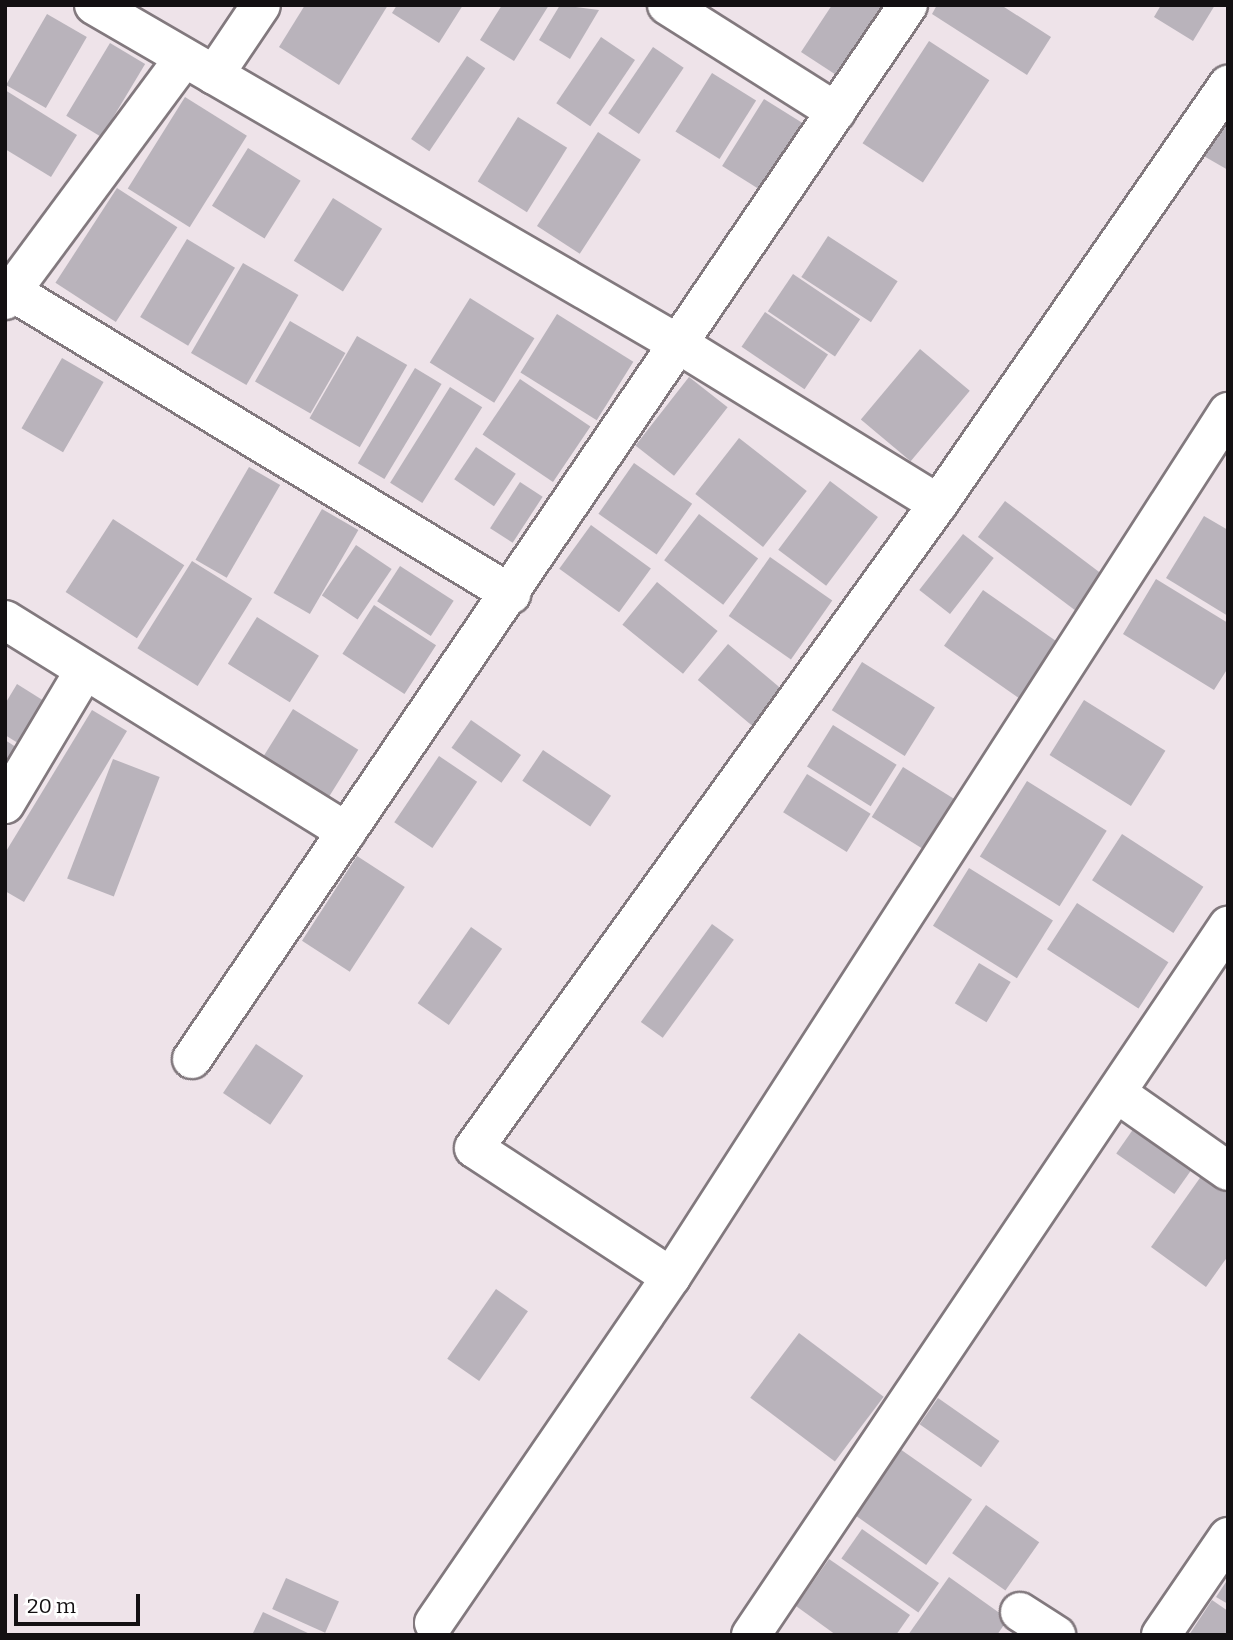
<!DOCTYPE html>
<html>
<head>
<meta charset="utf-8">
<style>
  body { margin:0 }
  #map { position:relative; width:1233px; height:1640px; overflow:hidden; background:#eee3e9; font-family:Bitter,serif }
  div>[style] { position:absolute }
  .building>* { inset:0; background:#b9b3bb; transform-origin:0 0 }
  .roads { filter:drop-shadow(2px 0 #82797e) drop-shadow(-2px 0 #82797e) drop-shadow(0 2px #82797e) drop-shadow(0 -2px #82797e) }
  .minor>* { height:38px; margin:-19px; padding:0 19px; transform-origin:19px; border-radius:19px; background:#fff }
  span { translate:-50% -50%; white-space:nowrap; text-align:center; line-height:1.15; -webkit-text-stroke:6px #fff; paint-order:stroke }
  .frame { position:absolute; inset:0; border:7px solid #131012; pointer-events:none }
  .scale { position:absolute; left:14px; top:1594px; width:126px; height:32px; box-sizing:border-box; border:4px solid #131012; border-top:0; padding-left:9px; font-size:21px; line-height:24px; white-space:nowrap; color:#131012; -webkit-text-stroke:5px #fff; paint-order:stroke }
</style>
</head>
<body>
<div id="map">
  <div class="building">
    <i style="clip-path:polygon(305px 5px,388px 5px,339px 85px,279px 47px)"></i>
    <i style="clip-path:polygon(397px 5px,463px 5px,439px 43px,392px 13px)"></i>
    <i style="clip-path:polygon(502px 5px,549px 5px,514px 61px,480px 40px)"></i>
    <i style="clip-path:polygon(560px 5px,599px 10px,570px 59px,539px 40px)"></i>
    <i style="clip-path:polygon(832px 5px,902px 5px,850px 84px,801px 52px)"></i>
    <i style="clip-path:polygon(937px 5px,1001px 5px,1051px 37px,1027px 75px,932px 14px)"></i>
    <i style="clip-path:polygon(1161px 5px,1215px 5px,1193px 41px,1154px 17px)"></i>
    <i style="left:47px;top:14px;width:46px;height:82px;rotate:30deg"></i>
    <i style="left:601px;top:37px;width:41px;height:80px;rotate:34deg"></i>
    <i style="left:929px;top:41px;width:72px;height:122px;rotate:33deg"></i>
    <i style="left:110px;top:43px;width:41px;height:85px;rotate:31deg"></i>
    <i style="left:653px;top:47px;width:37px;height:80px;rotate:34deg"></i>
    <i style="left:467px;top:56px;width:22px;height:100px;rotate:34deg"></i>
    <i style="left:712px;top:73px;width:52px;height:69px;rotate:32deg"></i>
    <i style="clip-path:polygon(5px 90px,77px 135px,51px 177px,5px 149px)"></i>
    <i style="left:185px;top:97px;width:73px;height:108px;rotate:32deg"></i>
    <i style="left:764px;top:99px;width:52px;height:79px;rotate:32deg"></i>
    <i style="left:518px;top:117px;width:58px;height:76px;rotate:32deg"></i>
    <i style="clip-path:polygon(1220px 124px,1228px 128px,1228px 170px,1202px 155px)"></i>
    <i style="left:598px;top:132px;width:51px;height:112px;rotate:33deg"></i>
    <i style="left:248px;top:148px;width:62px;height:68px;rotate:32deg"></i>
    <i style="left:117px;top:188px;width:72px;height:113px;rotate:33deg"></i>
    <i style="left:333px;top:198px;width:58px;height:74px;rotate:32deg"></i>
    <i style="left:828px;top:236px;width:83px;height:49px;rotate:33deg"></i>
    <i style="left:187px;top:239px;width:56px;height:91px;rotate:31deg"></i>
    <i style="left:243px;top:263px;width:64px;height:104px;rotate:30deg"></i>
    <i style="left:793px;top:274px;width:81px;height:45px;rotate:34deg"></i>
    <i style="left:470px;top:298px;width:76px;height:76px;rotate:32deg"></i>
    <i style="left:765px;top:312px;width:76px;height:42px;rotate:34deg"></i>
    <i style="left:557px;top:314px;width:90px;height:69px;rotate:32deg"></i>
    <i style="left:290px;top:321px;width:64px;height:70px;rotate:30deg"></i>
    <i style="left:357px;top:336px;width:58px;height:95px;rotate:30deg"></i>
    <i style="left:920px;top:349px;width:65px;height:92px;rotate:40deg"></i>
    <i style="left:62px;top:358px;width:48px;height:81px;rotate:30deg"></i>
    <i style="left:415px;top:368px;width:31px;height:111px;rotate:31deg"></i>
    <i style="left:689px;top:377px;width:49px;height:87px;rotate:38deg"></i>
    <i style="left:520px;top:379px;width:85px;height:67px;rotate:34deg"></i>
    <i style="left:450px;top:387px;width:38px;height:113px;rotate:32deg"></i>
    <i style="left:739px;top:438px;width:86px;height:71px;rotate:38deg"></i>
    <i style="left:476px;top:447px;width:48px;height:39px;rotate:34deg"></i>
    <i style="left:634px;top:463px;width:71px;height:62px;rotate:35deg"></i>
    <i style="left:249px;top:467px;width:36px;height:107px;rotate:30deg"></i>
    <i style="left:830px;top:481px;width:60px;height:86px;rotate:37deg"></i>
    <i style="left:520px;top:482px;width:27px;height:55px;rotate:33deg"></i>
    <i style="left:1005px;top:501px;width:137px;height:45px;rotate:37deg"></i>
    <i style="left:322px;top:509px;width:42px;height:97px;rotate:30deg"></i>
    <i style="left:699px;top:514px;width:74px;height:58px;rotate:37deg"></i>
    <i style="clip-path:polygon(1204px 516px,1228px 530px,1228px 616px,1166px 578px)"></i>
    <i style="left:113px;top:519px;width:85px;height:87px;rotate:33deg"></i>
    <i style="left:591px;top:525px;width:74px;height:54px;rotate:36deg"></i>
    <i style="left:963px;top:534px;width:39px;height:71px;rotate:38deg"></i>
    <i style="left:356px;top:545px;width:43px;height:61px;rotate:34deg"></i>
    <i style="left:770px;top:557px;width:76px;height:72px;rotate:35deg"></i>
    <i style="left:192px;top:561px;width:71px;height:103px;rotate:32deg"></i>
    <i style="left:400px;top:566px;width:64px;height:42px;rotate:33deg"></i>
    <i style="clip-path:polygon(1156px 579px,1228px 623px,1228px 668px,1214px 690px,1123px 634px)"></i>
    <i style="left:657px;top:582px;width:78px;height:55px;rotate:39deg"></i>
    <i style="left:983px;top:590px;width:93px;height:68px;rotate:35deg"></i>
    <i style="left:374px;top:605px;width:74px;height:58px;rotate:33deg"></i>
    <i style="left:257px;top:617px;width:73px;height:55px;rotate:32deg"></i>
    <i style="left:728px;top:644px;width:71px;height:47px;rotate:40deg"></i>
    <i style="left:862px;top:662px;width:86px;height:57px;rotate:32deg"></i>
    <i style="clip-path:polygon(17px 684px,52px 706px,26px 748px,5px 735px,5px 704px)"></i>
    <i style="left:1084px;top:700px;width:96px;height:65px;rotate:32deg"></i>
    <i style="left:293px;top:709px;width:77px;height:55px;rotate:32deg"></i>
    <i style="clip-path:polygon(92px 710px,127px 731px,24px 902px,5px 891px,5px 853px)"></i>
    <i style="left:471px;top:720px;width:61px;height:34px;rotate:35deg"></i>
    <i style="left:833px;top:725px;width:75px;height:49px;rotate:32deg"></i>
    <i style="clip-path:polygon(5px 740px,19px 749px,5px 773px)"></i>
    <i style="left:543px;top:750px;width:82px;height:37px;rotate:34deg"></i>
    <i style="left:439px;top:756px;width:46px;height:80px;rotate:34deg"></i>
    <i style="left:113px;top:759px;width:50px;height:128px;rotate:21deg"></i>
    <i style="left:903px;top:767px;width:68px;height:59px;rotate:32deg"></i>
    <i style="left:807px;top:774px;width:75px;height:45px;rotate:32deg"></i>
    <i style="left:1027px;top:781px;width:94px;height:89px;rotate:32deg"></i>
    <i style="left:1122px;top:834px;width:97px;height:55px;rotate:33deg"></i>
    <i style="left:357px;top:856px;width:57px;height:101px;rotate:33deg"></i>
    <i style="left:969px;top:868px;width:99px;height:68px;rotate:32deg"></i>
    <i style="left:1077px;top:903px;width:109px;height:55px;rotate:33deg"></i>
    <i style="left:712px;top:924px;width:27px;height:121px;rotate:36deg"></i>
    <i style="left:471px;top:927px;width:38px;height:93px;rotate:35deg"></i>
    <i style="left:979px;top:963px;width:37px;height:47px;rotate:31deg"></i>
    <i style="left:256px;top:1044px;width:57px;height:59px;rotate:34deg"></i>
    <i style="left:1134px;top:1128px;width:71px;height:31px;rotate:35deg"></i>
    <i style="clip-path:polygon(1202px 1175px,1228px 1194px,1228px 1256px,1206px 1287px,1151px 1247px)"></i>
    <i style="left:496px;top:1289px;width:39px;height:85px;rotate:35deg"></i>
    <i style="left:799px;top:1333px;width:106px;height:81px;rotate:37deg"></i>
    <i style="left:938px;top:1398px;width:75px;height:32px;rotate:35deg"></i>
    <i style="left:900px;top:1449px;width:88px;height:80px;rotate:35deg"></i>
    <i style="left:986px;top:1505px;width:65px;height:59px;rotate:35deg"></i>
    <i style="left:862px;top:1529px;width:94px;height:36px;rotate:35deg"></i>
    <i style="clip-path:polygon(829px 1559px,910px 1615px,896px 1635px,836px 1635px,796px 1606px)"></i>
    <i style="clip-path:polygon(949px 1577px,1008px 1619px,997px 1635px,908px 1635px)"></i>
    <i style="left:286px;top:1578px;width:58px;height:34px;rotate:24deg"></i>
    <i style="clip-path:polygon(1228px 1579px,1228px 1604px,1216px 1597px)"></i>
    <i style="clip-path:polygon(1212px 1600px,1228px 1611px,1228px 1635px,1189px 1635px)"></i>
    <i style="clip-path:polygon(263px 1612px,312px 1635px,252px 1635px)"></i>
  </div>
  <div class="roads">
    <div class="minor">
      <i style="left:94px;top:5px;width:677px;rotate:30.12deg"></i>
      <i style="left:680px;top:345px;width:303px;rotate:31.6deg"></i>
      <i style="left:667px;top:5px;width:200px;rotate:32.3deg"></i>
      <i style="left:214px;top:75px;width:84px;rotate:-56.1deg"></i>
      <i style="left:11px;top:291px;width:585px;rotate:31.22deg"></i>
      <i style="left:5px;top:300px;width:301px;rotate:-53.5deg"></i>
      <i style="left:5px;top:620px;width:402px;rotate:31.8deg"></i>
      <i style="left:5px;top:804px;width:156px;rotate:-59.2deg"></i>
      <i style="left:192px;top:1059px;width:1274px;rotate:-55.81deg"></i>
      <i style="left:1118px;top:1094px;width:134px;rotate:35deg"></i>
      <i style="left:671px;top:1277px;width:235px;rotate:-146.8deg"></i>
      <i style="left:474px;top:1148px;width:794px;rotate:-54.23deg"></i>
      <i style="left:938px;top:504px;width:510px;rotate:-55.31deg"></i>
      <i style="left:1020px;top:1612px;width:43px;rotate:32.6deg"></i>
      <i style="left:434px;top:1623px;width:419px;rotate:-55.6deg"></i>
      <i style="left:671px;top:1277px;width:1029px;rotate:-57.22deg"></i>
      <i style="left:751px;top:1635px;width:855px;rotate:-56.07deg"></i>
      <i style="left:1161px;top:1635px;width:119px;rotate:-55.6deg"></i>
    </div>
  </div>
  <div class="frame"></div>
  <div class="scale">20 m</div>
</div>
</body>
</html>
